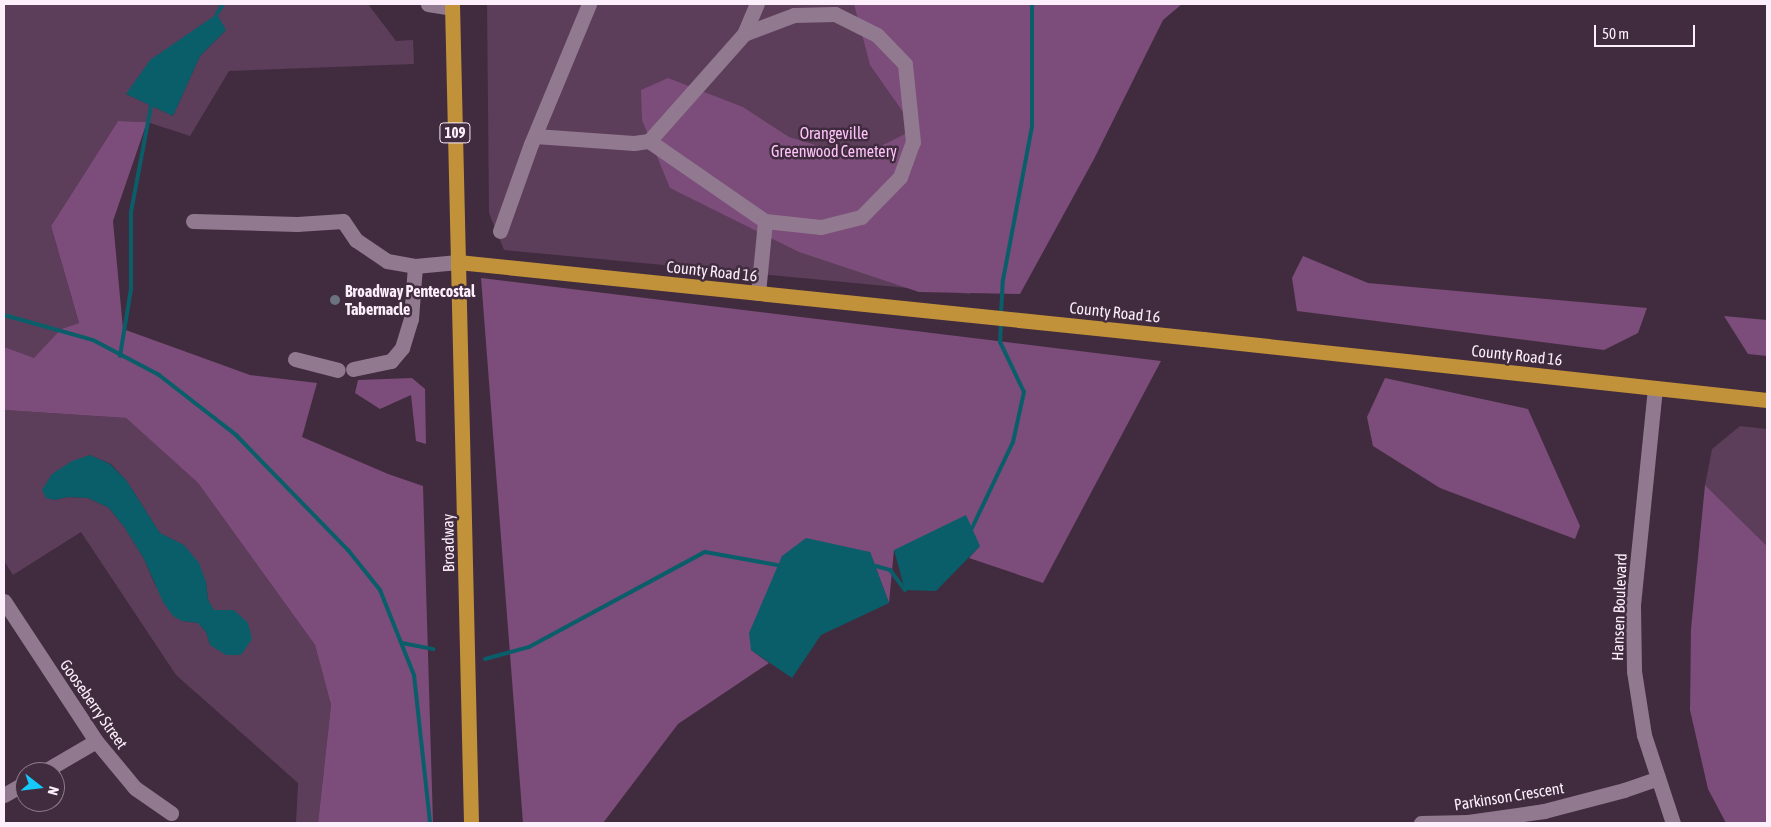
<!DOCTYPE html>
<html>
<head>
<meta charset="utf-8">
<style>
  body { margin:0 }
  #map { position:relative; width:1771px; height:827px; overflow:hidden; background:#402c3e; font-family:"Asap Condensed",sans-serif }
  div>[style] { position:absolute }
  .green>* { inset:0; background:#5c3d5a }
  .forest>* { inset:0; background:#7c4c7a }
  .water>* { inset:0; background:#0a5e6a }
  .stream>* { height:4px; margin:-2px; padding:0 2px; transform-origin:2px; border-radius:2px; background:#0a5e6a }
  .minor>* { height:15px; margin:-7.5px; padding:0 7.5px; transform-origin:7.5px; border-radius:7.5px; background:#91798f }
  .major>* { height:15px; margin:-7.5px; padding:0 7.5px; transform-origin:7.5px; border-radius:7.5px; background:#c2923a }
  .dots>* { width:14px; height:14px; translate:-50% -50%; box-sizing:border-box; border:2px solid #402c3e; border-radius:50% }
  span { translate:-50% -50%; white-space:nowrap; text-align:center; line-height:1.15; -webkit-text-stroke:5px #402c3e; paint-order:stroke }
  .shield-label span { padding:1px 4px; background:#402c3e; border:1px solid; border-radius:4px; -webkit-text-stroke-width:0 }
  .shield-label { font-size:15px; color:#fceefb; font-weight:700 }
  .park-label { font-size:16px; color:#ffc4fb }
  .street-label { font-size:16px; color:#fceefb }
  .poi-label { font-size:16px; color:#fceefb; font-weight:700 }
  .left { translate:0 -50%; text-align:left }
  .frame { position:absolute; inset:0; border:5px solid #fceefb; pointer-events:none }
  .north { position:absolute; left:15px; top:762px; width:50px; height:50px; box-sizing:border-box; background:#402c3e; border:1px solid #8b7a8a; border-radius:50%; rotate:106deg; font-size:14px; font-weight:700; line-height:20px; text-align:center; color:#fceefb }
  .north::after { content:''; display:block; margin:auto; width:18px; height:22px; background:#15cafb; clip-path:polygon(50% 0,100% 100%,50% 72%,0 100%) }
  .scale { position:absolute; left:1594px; top:25px; width:101px; height:22px; box-sizing:border-box; border:2px solid #fceefb; border-top:0; padding-left:6px; font-size:15px; line-height:18px; white-space:nowrap; color:#fceefb; -webkit-text-stroke:4px #402c3e; paint-order:stroke }
</style>
</head>
<body>
<div id="map">
  <div class="green">
    <i style="clip-path:polygon(evenodd,4px 4px,368px 4px,396px 41px,413px 40px,414px 64px,229px 71px,190px 136px,147px 122px,118px 121px,51px 226px,79px 323px,61px 329px,34px 359px,4px 347px,4px 4px,226px 30px,200px 56px,173px 116px,126px 94px,226px 30px)"></i>
    <i style="clip-path:polygon(487px 4px,979px 4px,970px 294px,504px 250px,489px 213px)"></i>
    <i style="clip-path:polygon(evenodd,4px 410px,126px 418px,198px 483px,315px 645px,331px 705px,318px 823px,296px 823px,298px 783px,176px 675px,81px 532px,13px 575px,4px 561px,4px 410px,90px 455px,111px 464px,126px 480px,160px 533px,184px 545px,206px 582px,208px 600px,214px 610px,234px 610px,210px 645px,206px 632px,198px 623px,182px 621px,155px 585px,144px 559px,125px 528px,109px 508px,88px 498px,68px 497px,54px 500px,90px 455px)"></i>
    <i style="clip-path:polygon(1740px 426px,1767px 429px,1767px 546px,1705px 485px,1712px 449px)"></i>
  </div>
  <div class="forest">
    <i style="clip-path:polygon(854px 4px,1182px 4px,1163px 20px,1094px 159px,1020px 294px,919px 292px,799px 252px,670px 188px,642px 120px,641px 90px,668px 78px,743px 107px,789px 137px,832px 150px,881px 146px,915px 129px,870px 65px)"></i>
    <i style="clip-path:polygon(118px 121px,147px 122px,113px 221px,123px 329px,250px 375px,317px 383px,302px 437px,388px 474px,423px 486px,433px 823px,318px 823px,331px 705px,315px 645px,198px 483px,126px 418px,4px 410px,4px 347px,34px 358px,61px 329px,79px 323px,51px 226px)"></i>
    <i style="clip-path:polygon(1303px 256px,1368px 283px,1647px 308px,1638px 333px,1604px 350px,1297px 311px,1292px 278px)"></i>
    <i style="clip-path:polygon(481px 278px,1161px 361px,1043px 583px,969px 558px,980px 546px,894px 550px,889px 603px,870px 552px,751px 650px,769px 663px,678px 724px,603px 823px,523px 823px)"></i>
    <i style="clip-path:polygon(1724px 316px,1767px 320px,1767px 356px,1748px 354px)"></i>
    <i style="clip-path:polygon(412px 378px,425px 389px,426px 444px,416px 441px,411px 395px,380px 409px,355px 393px,358px 380px)"></i>
    <i style="clip-path:polygon(1385px 378px,1528px 409px,1580px 526px,1575px 539px,1440px 488px,1373px 446px,1367px 417px)"></i>
    <i style="clip-path:polygon(1705px 485px,1767px 546px,1767px 823px,1726px 823px,1708px 789px,1690px 710px,1691px 629px)"></i>
  </div>
  <div class="water">
    <i style="clip-path:polygon(217px 14px,226px 30px,200px 56px,173px 116px,126px 94px,150px 60px)"></i>
    <i style="clip-path:polygon(90px 455px,110px 464px,126px 480px,160px 533px,184px 545px,199px 563px,206px 582px,208px 600px,214px 610px,234px 610px,248px 623px,252px 639px,241px 655px,226px 655px,210px 645px,206px 632px,198px 623px,182px 621px,173px 616px,163px 602px,144px 559px,125px 528px,109px 508px,88px 498px,68px 497px,54px 500px,46px 498px,42px 490px,52px 474px,72px 461px)"></i>
    <i style="clip-path:polygon(966px 515px,980px 546px,936px 591px,905px 590px,894px 550px)"></i>
    <i style="clip-path:polygon(806px 538px,870px 552px,889px 603px,821px 635px,792px 678px,751px 650px,749px 633px,782px 556px)"></i>
  </div>
  <div class="stream">
    <i style="left:217px;top:14px;width:12px;rotate:-59deg"></i>
    <i style="left:1001px;top:314px;width:34px;rotate:-87deg"></i>
    <i style="left:1003px;top:280px;width:156px;rotate:-79.3deg"></i>
    <i style="left:1032px;top:127px;width:123px;rotate:-90deg"></i>
    <i style="left:4px;top:315px;width:92px;rotate:15.7deg"></i>
    <i style="left:93px;top:340px;width:75px;rotate:27.9deg"></i>
    <i style="left:159px;top:375px;width:98px;rotate:37.9deg"></i>
    <i style="left:236px;top:435px;width:161px;rotate:45.8deg"></i>
    <i style="left:348px;top:550px;width:51px;rotate:51.3deg"></i>
    <i style="left:380px;top:590px;width:92px;rotate:68.2deg"></i>
    <i style="left:414px;top:675px;width:149px;rotate:83.8deg"></i>
    <i style="left:120px;top:356px;width:68px;rotate:-80.7deg"></i>
    <i style="left:131px;top:289px;width:77px;rotate:-90deg"></i>
    <i style="left:131px;top:212px;width:108px;rotate:-79.3deg"></i>
    <i style="left:972px;top:528px;width:95px;rotate:-64.5deg"></i>
    <i style="left:1013px;top:442px;width:51px;rotate:-77.6deg"></i>
    <i style="left:1024px;top:392px;width:55px;rotate:-115.6deg"></i>
    <i style="left:1000px;top:342px;width:21px;rotate:-87deg"></i>
    <i style="left:876px;top:566px;width:15px;rotate:16deg"></i>
    <i style="left:890px;top:570px;width:25px;rotate:53deg"></i>
    <i style="left:402px;top:643px;width:32px;rotate:11deg"></i>
    <i style="left:485px;top:659px;width:46px;rotate:-15.3deg"></i>
    <i style="left:529px;top:647px;width:200px;rotate:-28.4deg"></i>
    <i style="left:705px;top:552px;width:73px;rotate:10.2deg"></i>
  </div>
  <div class="minor">
    <i style="left:428px;top:4px;width:24px;rotate:9deg"></i>
    <i style="left:535px;top:136px;width:99px;rotate:4deg"></i>
    <i style="left:634px;top:143px;width:15px;rotate:-8deg"></i>
    <i style="left:649px;top:141px;width:143px;rotate:-48.4deg"></i>
    <i style="left:744px;top:34px;width:33px;rotate:-67deg"></i>
    <i style="left:649px;top:141px;width:141px;rotate:34.6deg"></i>
    <i style="left:765px;top:221px;width:56px;rotate:6.1deg"></i>
    <i style="left:821px;top:227px;width:41px;rotate:-14deg"></i>
    <i style="left:861px;top:217px;width:56px;rotate:-45.7deg"></i>
    <i style="left:900px;top:177px;width:37px;rotate:-70deg"></i>
    <i style="left:913px;top:142px;width:78px;rotate:-95.9deg"></i>
    <i style="left:905px;top:64px;width:40px;rotate:-134deg"></i>
    <i style="left:877px;top:35px;width:47px;rotate:-153.4deg"></i>
    <i style="left:835px;top:14px;width:41px;rotate:178.6deg"></i>
    <i style="left:794px;top:15px;width:53px;rotate:159.2deg"></i>
    <i style="left:193px;top:221px;width:104px;rotate:1.7deg"></i>
    <i style="left:297px;top:224px;width:46px;rotate:-3.7deg"></i>
    <i style="left:343px;top:221px;width:23px;rotate:56deg"></i>
    <i style="left:356px;top:240px;width:37px;rotate:34deg"></i>
    <i style="left:387px;top:261px;width:28px;rotate:10deg"></i>
    <i style="left:415px;top:266px;width:43px;rotate:-5.3deg"></i>
    <i style="left:500px;top:231px;width:92px;rotate:-70.4deg"></i>
    <i style="left:531px;top:144px;width:152px;rotate:-67.5deg"></i>
    <i style="left:758px;top:293px;width:72px;rotate:-84.4deg"></i>
    <i style="left:295px;top:359px;width:44px;rotate:14.3deg"></i>
    <i style="left:353px;top:369px;width:39px;rotate:-12deg"></i>
    <i style="left:391px;top:361px;width:17px;rotate:-50deg"></i>
    <i style="left:402px;top:348px;width:30px;rotate:-73deg"></i>
    <i style="left:411px;top:319px;width:53px;rotate:-85.7deg"></i>
    <i style="left:1655px;top:388px;width:219px;rotate:95.8deg"></i>
    <i style="left:1633px;top:606px;width:65px;rotate:89.1deg"></i>
    <i style="left:1634px;top:671px;width:65px;rotate:81.1deg"></i>
    <i style="left:1644px;top:735px;width:93px;rotate:71.8deg"></i>
    <i style="left:4px;top:601px;width:168px;rotate:56.7deg"></i>
    <i style="left:96px;top:741px;width:61px;rotate:50.3deg"></i>
    <i style="left:135px;top:788px;width:44px;rotate:34.8deg"></i>
    <i style="left:43px;top:772px;width:61px;rotate:-30.3deg"></i>
    <i style="left:4px;top:795px;width:24px;rotate:-30deg"></i>
    <i style="left:1421px;top:823px;width:47px;rotate:-1.2deg"></i>
    <i style="left:1468px;top:822px;width:77px;rotate:-8.2deg"></i>
    <i style="left:1544px;top:811px;width:83px;rotate:-14.7deg"></i>
    <i style="left:1624px;top:790px;width:36px;rotate:-19deg"></i>
  </div>
  <div class="major">
    <i style="left:452px;top:4px;width:819px;rotate:88.67deg"></i>
    <i style="left:458px;top:262px;width:749px;rotate:5.9deg"></i>
    <i style="left:1203px;top:339px;width:567px;rotate:6.17deg"></i>
  </div>
  <div class="dots">
    <i style="left:335px;top:300px;background:#6b7280"></i>
  </div>
  <div class="shield-label">
    <span style="left:455px;top:133px">109</span>
  </div>
  <div class="park-label">
    <span style="left:834px;top:142px">Orangeville<br>Greenwood Cemetery</span>
  </div>
  <div class="street-label">
    <span style="left:712px;top:271px;rotate:6deg">County Road 16</span>
    <span style="left:1115px;top:312px;rotate:6deg">County Road 16</span>
    <span style="left:1517px;top:355px;rotate:6deg">County Road 16</span>
    <span style="left:448px;top:543px;rotate:-91deg">Broadway</span>
    <span style="left:1619px;top:607px;rotate:-88deg">Hansen Boulevard</span>
    <span style="left:94px;top:704px;rotate:55deg">Gooseberry Street</span>
    <span style="left:1509px;top:796px;rotate:-9deg">Parkinson Crescent</span>
  </div>
  <div class="poi-label">
    <span class="left" style="left:345px;top:300px">Broadway Pentecostal<br>Tabernacle</span>
  </div>
  <div class="frame"></div>
  <div class="north">N</div>
  <div class="scale">50 m</div>
</div>
</body>
</html>
